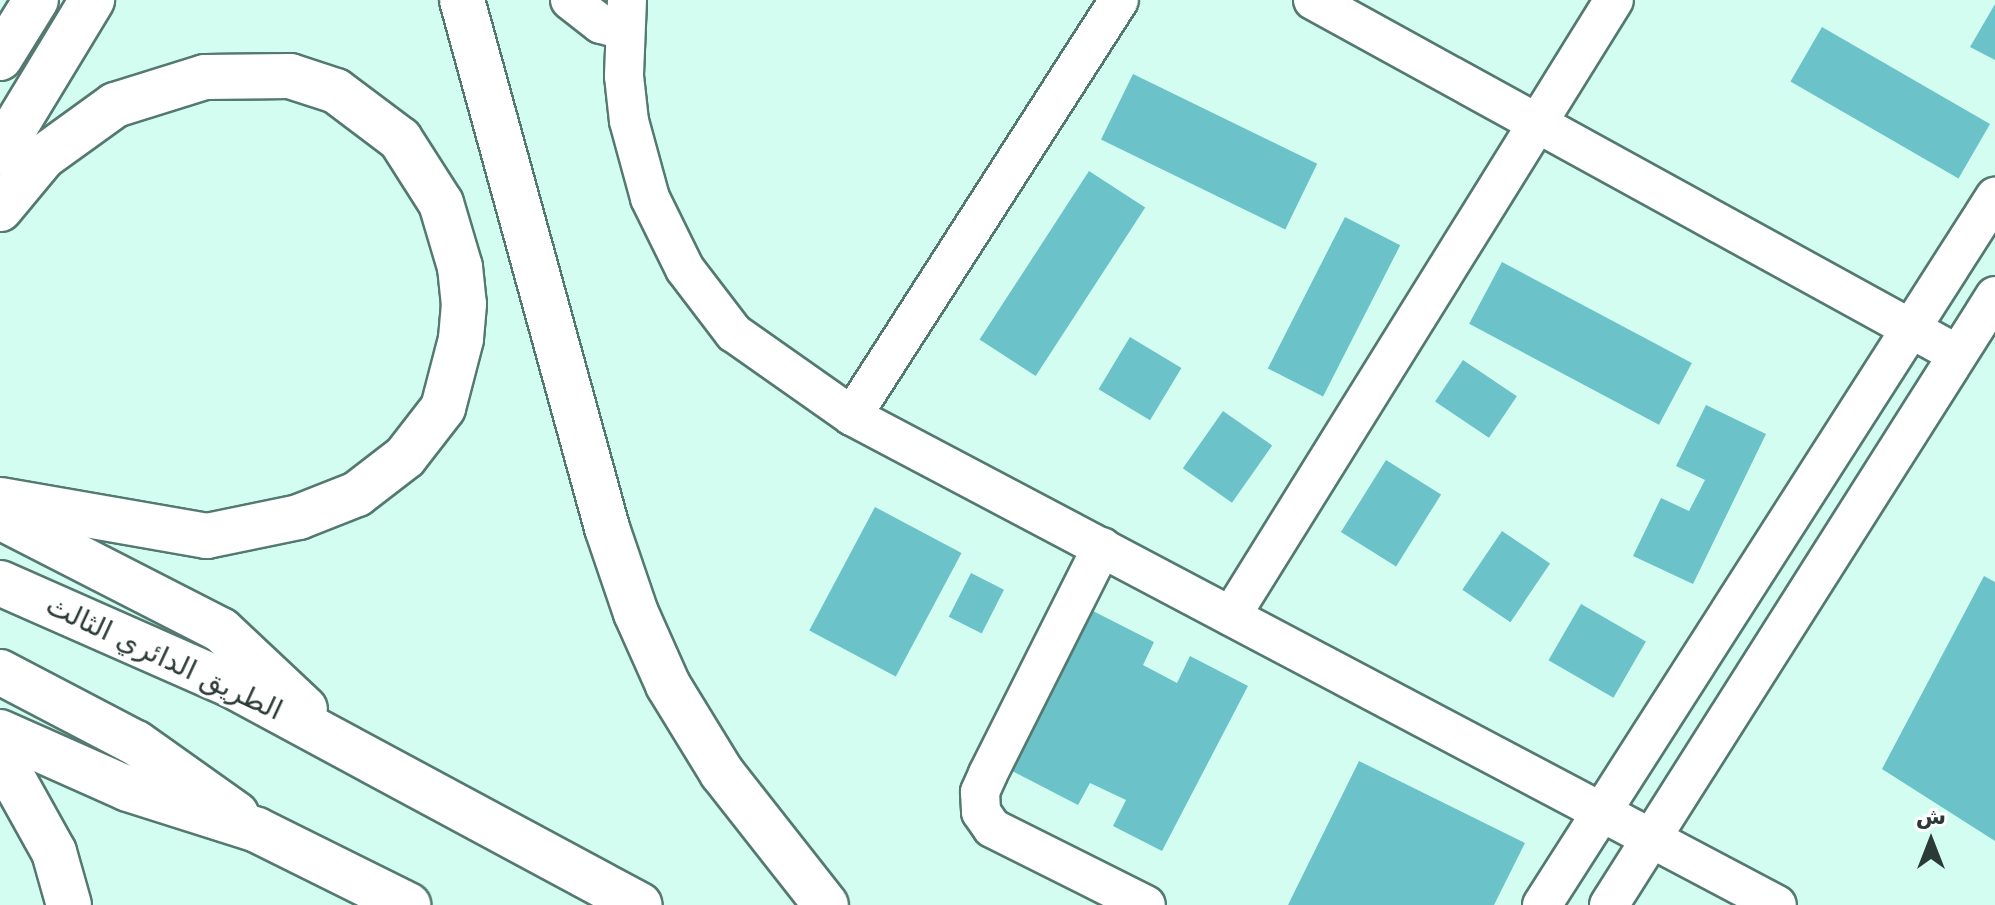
<!DOCTYPE html>
<html>
<head>
<meta charset="utf-8">
<style>
  body { margin:0 }
  #map { position:relative; width:1995px; height:905px; overflow:hidden; background:#d4fdf2; font-family:"DejaVu Sans","Noto Sans Arabic",sans-serif }
  div>[style] { position:absolute }
  .building>* { inset:0; background:#6bc2c9; transform-origin:0 0 }
  .roads { filter:drop-shadow(2px 0 #547970) drop-shadow(-2px 0 #547970) drop-shadow(0 2px #547970) drop-shadow(0 -2px #547970) }
  .minor>* { height:38px; margin:-19px; padding:0 19px; transform-origin:19px; border-radius:19px; background:#fff }
  .highway>* { height:44px; margin:-22px; padding:0 22px; transform-origin:22px; border-radius:22px; background:#fff }
  span { translate:-50% -50%; white-space:nowrap; text-align:center; line-height:1.15; -webkit-text-stroke:6px #fff; paint-order:stroke }
  .street-label { font-size:28px; color:#2a3a36 }
  .north { position:absolute; left:1891px; top:801px; width:80px; height:80px; -webkit-text-stroke:6px #fff; paint-order:stroke; rotate:0deg; font-size:22px; font-weight:700; line-height:32px; text-align:center; color:#2a3a36 }
  .north::after { content:''; display:block; margin:auto; width:28px; height:36px; background:#2a3a36; clip-path:polygon(50% 0,100% 100%,50% 72%,0 100%) }
</style>
</head>
<body>
<div id="map">
  <div class="building">
    <i style="clip-path:polygon(1995px 4px,1995px 60px,1970px 47px)"></i>
    <i style="left:1822px;top:27px;width:194px;height:63px;rotate:30deg"></i>
    <i style="left:1133px;top:74px;width:205px;height:73px;rotate:26deg"></i>
    <i style="left:1089px;top:171px;width:67px;height:201px;rotate:33deg"></i>
    <i style="left:1345px;top:217px;width:62px;height:170px;rotate:27deg"></i>
    <i style="left:1502px;top:262px;width:215px;height:70px;rotate:28deg"></i>
    <i style="left:1130px;top:337px;width:60px;height:61px;rotate:31deg"></i>
    <i style="left:1463px;top:360px;width:65px;height:50px;rotate:34deg"></i>
    <i style="clip-path:polygon(1706px 405px,1766px 434px,1693px 584px,1633px 556px,1661px 498px,1689px 511px,1705px 480px,1676px 466px)"></i>
    <i style="left:1223px;top:411px;width:60px;height:70px;rotate:35deg"></i>
    <i style="left:1386px;top:460px;width:65px;height:85px;rotate:32deg"></i>
    <i style="left:875px;top:507px;width:98px;height:140px;rotate:28deg"></i>
    <i style="left:1502px;top:531px;width:58px;height:71px;rotate:34deg"></i>
    <i style="left:971px;top:573px;width:37px;height:49px;rotate:27deg"></i>
    <i style="clip-path:polygon(1984px 576px,1995px 582px,1995px 841px,1882px 769px)"></i>
    <i style="left:1581px;top:604px;width:75px;height:65px;rotate:30deg"></i>
    <i style="clip-path:polygon(1093px 611px,1154px 642px,1143px 665px,1177px 683px,1190px 656px,1248px 686px,1162px 851px,1113px 826px,1126px 800px,1090px 783px,1078px 805px,1010px 770px)"></i>
    <i style="clip-path:polygon(1359px 761px,1525px 843px,1494px 905px,1288px 905px)"></i>
  </div>
  <div class="roads">
    <div class="minor">
      <i style="left:570px;top:0;width:39px;rotate:38deg"></i>
      <i style="left:601px;top:24px;width:23px;rotate:15deg"></i>
      <i style="left:627px;top:0;width:76px;rotate:92.3deg"></i>
      <i style="left:624px;top:76px;width:45px;rotate:83.7deg"></i>
      <i style="left:629px;top:121px;width:80px;rotate:74.7deg"></i>
      <i style="left:650px;top:198px;width:79px;rotate:63.8deg"></i>
      <i style="left:685px;top:269px;width:81px;rotate:52.6deg"></i>
      <i style="left:734px;top:333px;width:144px;rotate:35.1deg"></i>
      <i style="left:852px;top:416px;width:1046px;rotate:27.86deg"></i>
      <i style="left:1313px;top:0;width:735px;rotate:28.8deg"></i>
      <i style="left:852px;top:416px;width:494px;rotate:-57.3deg"></i>
      <i style="left:1102px;top:547px;width:254px;rotate:116.7deg"></i>
      <i style="left:988px;top:774px;width:20px;rotate:114deg"></i>
      <i style="left:980px;top:792px;width:20px;rotate:87deg"></i>
      <i style="left:981px;top:812px;width:19px;rotate:55deg"></i>
      <i style="left:992px;top:828px;width:172px;rotate:26.6deg"></i>
      <i style="left:1231px;top:616px;width:725px;rotate:-58.13deg"></i>
      <i style="left:1542px;top:905px;width:841px;rotate:-57.39deg"></i>
      <i style="left:1609px;top:905px;width:721px;rotate:-57.63deg"></i>
    </div>
    <div class="highway">
      <i style="left:462px;top:0;width:548px;rotate:74.64deg"></i>
      <i style="left:607px;top:528px;width:90px;rotate:71.2deg"></i>
      <i style="left:636px;top:613px;width:79px;rotate:66deg"></i>
      <i style="left:668px;top:685px;width:103px;rotate:58.5deg"></i>
      <i style="left:722px;top:773px;width:168px;rotate:51.8deg"></i>
      <i style="left:0;top:58px;width:68px;rotate:-58.2deg"></i>
      <i style="left:0;top:152px;width:178px;rotate:-58.8deg"></i>
      <i style="left:0;top:209px;width:67px;rotate:-50.4deg"></i>
      <i style="left:43px;top:157px;width:89px;rotate:-35.8deg"></i>
      <i style="left:115px;top:105px;width:94px;rotate:-17.3deg"></i>
      <i style="left:205px;top:77px;width:85px;rotate:-0.7deg"></i>
      <i style="left:290px;top:76px;width:48px;rotate:18.1deg"></i>
      <i style="left:336px;top:91px;width:80px;rotate:36.9deg"></i>
      <i style="left:400px;top:139px;width:76px;rotate:57.4deg"></i>
      <i style="left:441px;top:203px;width:67px;rotate:73.5deg"></i>
      <i style="left:460px;top:267px;width:37px;rotate:84deg"></i>
      <i style="left:464px;top:304px;width:35px;rotate:95deg"></i>
      <i style="left:461px;top:339px;width:71px;rotate:104.6deg"></i>
      <i style="left:443px;top:408px;width:62px;rotate:127.8deg"></i>
      <i style="left:405px;top:457px;width:61px;rotate:142.4deg"></i>
      <i style="left:357px;top:494px;width:62px;rotate:158.4deg"></i>
      <i style="left:299px;top:517px;width:94px;rotate:168.3deg"></i>
      <i style="left:207px;top:536px;width:210px;rotate:-170.1deg"></i>
      <i style="left:0;top:517px;width:248px;rotate:27.1deg"></i>
      <i style="left:221px;top:630px;width:115px;rotate:43.2deg"></i>
      <i style="left:0;top:583px;width:253px;rotate:23.8deg"></i>
      <i style="left:231px;top:685px;width:464px;rotate:28.3deg"></i>
      <i style="left:0;top:672px;width:153px;rotate:27.6deg"></i>
      <i style="left:136px;top:743px;width:123px;rotate:35.4deg"></i>
      <i style="left:0;top:732px;width:140px;rotate:24deg"></i>
      <i style="left:128px;top:789px;width:135px;rotate:17.6deg"></i>
      <i style="left:257px;top:830px;width:169px;rotate:26.4deg"></i>
      <i style="left:0;top:755px;width:111px;rotate:60.9deg"></i>
      <i style="left:54px;top:852px;width:55px;rotate:74.2deg"></i>
    </div>
  </div>
  <div class="street-label">
    <span style="left:164px;top:658px;rotate:25deg">الطريق الدائري الثالث</span>
  </div>
  <div class="north">ش</div>
</div>
</body>
</html>
